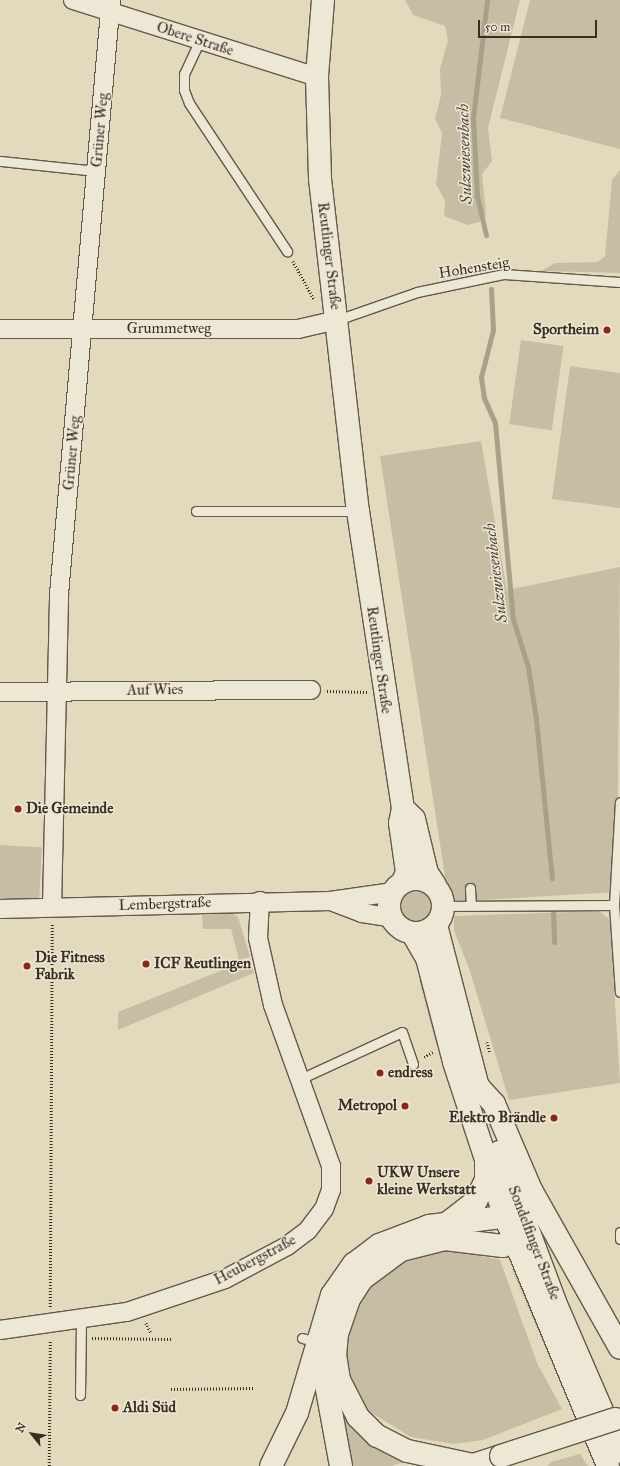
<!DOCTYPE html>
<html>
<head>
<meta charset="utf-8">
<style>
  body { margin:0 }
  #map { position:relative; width:620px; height:1466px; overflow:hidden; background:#e3dabe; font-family:"IM FELL Great Primer",serif }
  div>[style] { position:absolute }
  .green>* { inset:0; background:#c6bda4; transform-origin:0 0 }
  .round { border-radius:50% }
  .stream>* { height:5px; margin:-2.5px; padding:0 2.5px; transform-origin:2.5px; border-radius:2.5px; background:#a9a089 }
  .path>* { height:2.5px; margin-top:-1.25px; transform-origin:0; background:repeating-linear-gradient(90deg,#392e23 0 1px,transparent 0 3px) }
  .roads { filter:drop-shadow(1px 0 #64594a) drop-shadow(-1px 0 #64594a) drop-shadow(0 1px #64594a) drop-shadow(0 -1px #64594a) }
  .service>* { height:9px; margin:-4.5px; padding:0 4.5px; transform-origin:4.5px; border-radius:4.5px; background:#ede7d5 }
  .minor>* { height:18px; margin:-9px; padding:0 9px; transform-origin:9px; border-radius:9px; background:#ede7d5 }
  .tertiary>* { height:22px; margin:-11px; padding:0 11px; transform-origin:11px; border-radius:11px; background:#ede7d5 }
  .secondary>* { height:22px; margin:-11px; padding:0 11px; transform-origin:11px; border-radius:11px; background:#ede7d5 }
  .secondary>.ring { margin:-11px; padding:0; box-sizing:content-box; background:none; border:22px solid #ede7d5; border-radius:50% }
  .bridges { filter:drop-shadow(1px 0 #64594a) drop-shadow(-1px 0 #64594a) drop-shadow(0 1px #64594a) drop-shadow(0 -1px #64594a) }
  .tertiary-bridge>* { height:22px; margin:-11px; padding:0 11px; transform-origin:11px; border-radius:11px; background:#ede7d5 }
  .dots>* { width:11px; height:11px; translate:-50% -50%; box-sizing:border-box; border:2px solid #ede7d5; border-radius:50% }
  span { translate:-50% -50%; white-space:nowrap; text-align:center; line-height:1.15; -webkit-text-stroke:3px #ede7d5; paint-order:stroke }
  .street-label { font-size:15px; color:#392e23 }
  .poi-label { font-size:15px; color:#392e23; font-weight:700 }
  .right { translate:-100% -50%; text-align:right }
  .left { translate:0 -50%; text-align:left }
  .water-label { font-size:16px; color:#554a3c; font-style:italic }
  .north { position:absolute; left:12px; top:1414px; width:40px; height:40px; -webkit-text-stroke:3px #ede7d5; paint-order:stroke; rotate:300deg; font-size:11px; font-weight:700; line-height:16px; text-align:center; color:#392e23 }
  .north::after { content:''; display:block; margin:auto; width:14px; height:18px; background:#392e23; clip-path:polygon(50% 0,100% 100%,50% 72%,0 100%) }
  .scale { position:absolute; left:478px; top:20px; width:119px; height:18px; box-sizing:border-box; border:2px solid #392e23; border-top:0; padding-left:5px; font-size:12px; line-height:14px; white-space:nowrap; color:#392e23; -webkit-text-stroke:3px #ede7d5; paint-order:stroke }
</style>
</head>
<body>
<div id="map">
  <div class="green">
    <i style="clip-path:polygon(405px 0,520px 0,488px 128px,492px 161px,482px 174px,486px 214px,479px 222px,467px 225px,444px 216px,445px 201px,436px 184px,442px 133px,435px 119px,441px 95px,440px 69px,448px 40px,445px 26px,413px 15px)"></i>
    <i style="clip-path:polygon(530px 0,620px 0,620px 149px,500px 118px)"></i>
    <i style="clip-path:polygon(620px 170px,620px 273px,541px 271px,555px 263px,598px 262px,605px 256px,612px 180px)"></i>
    <i style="left:521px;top:340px;width:43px;height:85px;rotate:8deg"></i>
    <i style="clip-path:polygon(570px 366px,620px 373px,620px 508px,552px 499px)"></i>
    <i style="clip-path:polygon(481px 441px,507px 590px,620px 567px,617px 892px,449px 902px,380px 456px)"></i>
    <i style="left:0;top:845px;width:42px;height:55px;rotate:3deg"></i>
    <i class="round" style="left:400px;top:890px;width:32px;height:32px"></i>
    <i style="clip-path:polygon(226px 910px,238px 917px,250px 957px,239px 960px,231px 929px,203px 929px,202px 913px)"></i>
    <i style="clip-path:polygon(599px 911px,610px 920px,620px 1083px,509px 1100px,469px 968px,454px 931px,454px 916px)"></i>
    <i style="clip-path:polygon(250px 959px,254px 973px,118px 1030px,118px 1012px)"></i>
    <i style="clip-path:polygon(421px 979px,435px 1032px,437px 1047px,419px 980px)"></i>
    <i style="clip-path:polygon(483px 1224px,483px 1236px,468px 1234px,357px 1275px,335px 1383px,414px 1459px,391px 1466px,346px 1466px,329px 1367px,356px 1274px)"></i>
    <i style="clip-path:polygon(444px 1248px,500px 1260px,537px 1363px,562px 1409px,483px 1440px,454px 1444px,411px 1437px,365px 1409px,347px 1377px,344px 1336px,365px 1283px,402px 1258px)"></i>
    <i style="clip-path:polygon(511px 1267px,518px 1274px,600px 1466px,596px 1466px,588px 1448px)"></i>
    <i style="clip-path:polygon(580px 1454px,588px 1466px,548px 1466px,551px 1462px)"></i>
  </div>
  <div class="stream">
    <i style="left:486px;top:235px;width:40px;rotate:-103deg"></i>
    <i style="left:477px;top:196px;width:78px;rotate:-92.9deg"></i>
    <i style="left:473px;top:118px;width:119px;rotate:-83.2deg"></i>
    <i style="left:491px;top:289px;width:41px;rotate:87.2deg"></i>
    <i style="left:493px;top:330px;width:49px;rotate:104.3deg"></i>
    <i style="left:481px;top:377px;width:21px;rotate:82deg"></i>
    <i style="left:484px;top:398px;width:27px;rotate:66deg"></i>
    <i style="left:495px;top:423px;width:197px;rotate:84.8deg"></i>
    <i style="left:513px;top:619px;width:50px;rotate:72.6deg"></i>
    <i style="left:528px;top:667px;width:53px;rotate:81.3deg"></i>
    <i style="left:536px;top:719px;width:160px;rotate:84.3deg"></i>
    <i style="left:553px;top:910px;width:32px;rotate:88deg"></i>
  </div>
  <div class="path">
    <i style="left:293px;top:261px;width:43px;rotate:61.1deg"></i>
    <i style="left:327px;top:691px;width:41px;rotate:1.4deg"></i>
    <i style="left:487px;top:1042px;width:10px;rotate:73deg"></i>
    <i style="left:424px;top:1057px;width:10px;rotate:-29deg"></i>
    <i style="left:50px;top:1307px;width:383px;rotate:-89.7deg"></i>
    <i style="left:146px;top:1323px;width:11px;rotate:63deg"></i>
    <i style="left:92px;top:1338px;width:79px;rotate:0.7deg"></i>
    <i style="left:171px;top:1389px;width:84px;rotate:-0.7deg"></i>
    <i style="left:49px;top:1466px;width:126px;rotate:-89.5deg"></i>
  </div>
  <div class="roads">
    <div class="service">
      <i style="left:199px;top:42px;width:35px;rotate:115deg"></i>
      <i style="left:184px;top:74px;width:16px;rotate:90deg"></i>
      <i style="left:184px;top:90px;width:14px;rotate:69deg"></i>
      <i style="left:189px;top:103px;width:178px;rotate:56.5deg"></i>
      <i style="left:0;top:161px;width:97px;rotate:5.9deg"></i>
      <i style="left:337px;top:320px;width:85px;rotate:-19.3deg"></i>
      <i style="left:417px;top:292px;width:89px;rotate:-11.7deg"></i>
      <i style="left:504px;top:274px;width:116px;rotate:3.9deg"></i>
      <i style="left:196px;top:511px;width:162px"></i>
      <i style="left:470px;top:888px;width:17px;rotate:87deg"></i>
      <i style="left:614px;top:905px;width:87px;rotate:86.1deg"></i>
      <i style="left:444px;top:906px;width:170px;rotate:-0.3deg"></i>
      <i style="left:614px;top:905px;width:103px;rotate:-86.7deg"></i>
      <i style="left:300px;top:1079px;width:112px;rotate:-24.7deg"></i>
      <i style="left:402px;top:1032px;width:34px;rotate:71deg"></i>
      <i style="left:620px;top:1232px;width:7px;rotate:90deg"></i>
      <i style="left:302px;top:1338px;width:16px;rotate:14deg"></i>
      <i style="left:80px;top:1395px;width:75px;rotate:-89.2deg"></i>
    </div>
    <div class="minor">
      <i style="left:73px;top:0;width:256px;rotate:17.5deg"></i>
      <i style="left:0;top:329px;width:298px"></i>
      <i style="left:298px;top:329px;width:40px;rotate:-13deg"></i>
      <i style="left:0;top:692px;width:311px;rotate:-0.4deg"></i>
      <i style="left:331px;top:901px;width:33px;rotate:21deg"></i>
      <i style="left:362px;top:913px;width:30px;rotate:9deg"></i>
      <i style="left:52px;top:907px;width:313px;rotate:-88.7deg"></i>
      <i style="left:59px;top:594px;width:596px;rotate:-85deg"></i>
      <i style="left:0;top:909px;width:330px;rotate:-1.4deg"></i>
      <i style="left:330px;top:901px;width:64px;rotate:-8.1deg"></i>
      <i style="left:0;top:1330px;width:128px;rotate:-8.1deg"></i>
      <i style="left:127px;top:1312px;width:103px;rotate:-18.6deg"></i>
      <i style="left:225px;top:1279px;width:70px;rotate:-28deg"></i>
      <i style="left:287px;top:1246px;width:26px;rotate:-37deg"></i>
      <i style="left:308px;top:1230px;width:26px;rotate:-53deg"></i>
      <i style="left:324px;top:1209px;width:20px;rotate:-70deg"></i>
      <i style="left:331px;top:1190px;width:24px;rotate:-90deg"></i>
      <i style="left:331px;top:1166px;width:171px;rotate:-109.8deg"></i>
      <i style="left:273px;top:1005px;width:69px;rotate:-102.6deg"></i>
      <i style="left:258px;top:938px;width:37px;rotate:-87deg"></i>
    </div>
    <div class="tertiary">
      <i style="left:470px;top:1466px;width:33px;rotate:-18deg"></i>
    </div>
    <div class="secondary">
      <i style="left:323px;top:0;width:77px;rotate:94.5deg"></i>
      <i style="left:317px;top:77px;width:102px;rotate:88.3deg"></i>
      <i style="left:320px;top:179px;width:334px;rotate:83.5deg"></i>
      <i style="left:358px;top:511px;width:300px;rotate:81.4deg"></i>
      <i style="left:403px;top:808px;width:15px;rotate:101deg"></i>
      <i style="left:400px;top:823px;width:49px;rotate:81.9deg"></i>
      <i style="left:407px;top:872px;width:11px;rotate:112deg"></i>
      <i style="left:408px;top:813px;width:8px;rotate:45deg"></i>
      <i style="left:414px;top:819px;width:56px;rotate:76.5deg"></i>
      <i style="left:427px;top:873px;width:14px;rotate:56deg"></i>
      <i class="ring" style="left:389px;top:879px;width:32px;height:32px"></i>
      <i style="left:436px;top:925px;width:171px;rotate:75.5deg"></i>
      <i style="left:413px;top:934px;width:28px;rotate:60deg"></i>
      <i style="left:427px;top:958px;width:107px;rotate:75.4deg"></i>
      <i style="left:454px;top:1062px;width:163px;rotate:71.8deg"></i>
      <i style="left:505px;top:1217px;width:269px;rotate:67.5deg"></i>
      <i style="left:476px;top:1084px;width:27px;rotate:48deg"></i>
      <i style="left:494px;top:1104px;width:94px;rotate:66.7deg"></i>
      <i style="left:531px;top:1190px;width:181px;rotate:60.6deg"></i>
      <i style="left:499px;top:1152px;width:160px;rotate:69.5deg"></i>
      <i style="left:555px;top:1302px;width:163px;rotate:66.6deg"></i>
      <i style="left:449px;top:1222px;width:34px;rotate:-38deg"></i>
      <i style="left:476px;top:1201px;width:23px;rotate:-65deg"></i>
      <i style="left:486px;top:1180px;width:18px;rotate:-90deg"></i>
      <i style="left:323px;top:1368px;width:100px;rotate:79.6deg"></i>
      <i style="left:473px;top:1465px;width:67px;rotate:-168deg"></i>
      <i style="left:407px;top:1451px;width:34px;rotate:-153deg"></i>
      <i style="left:377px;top:1436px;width:27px;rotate:-135deg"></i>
      <i style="left:358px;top:1417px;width:42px;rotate:-117.2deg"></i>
      <i style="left:339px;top:1380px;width:24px;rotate:-99deg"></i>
      <i style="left:335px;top:1356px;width:22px;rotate:-85deg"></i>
      <i style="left:337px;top:1334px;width:37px;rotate:-71deg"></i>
      <i style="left:349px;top:1299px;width:24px;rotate:-57deg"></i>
      <i style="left:362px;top:1279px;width:49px;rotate:-36.6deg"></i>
      <i style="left:401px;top:1250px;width:45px;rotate:-14deg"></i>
      <i style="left:445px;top:1239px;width:58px;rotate:6.9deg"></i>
      <i style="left:503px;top:1246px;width:26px;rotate:-28deg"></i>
      <i style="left:271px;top:1466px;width:59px;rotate:-63.9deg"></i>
      <i style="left:297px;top:1413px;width:123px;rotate:-73.5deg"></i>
      <i style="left:332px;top:1295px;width:38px;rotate:-55deg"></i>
      <i style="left:354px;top:1264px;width:31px;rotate:-37deg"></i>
      <i style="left:379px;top:1245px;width:53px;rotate:-20.8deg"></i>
      <i style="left:429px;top:1226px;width:91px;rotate:-7deg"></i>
    </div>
  </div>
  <div class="bridges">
    <div class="tertiary-bridge">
      <i style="left:501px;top:1456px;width:120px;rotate:-18deg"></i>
    </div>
  </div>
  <div class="dots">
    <i style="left:607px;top:330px;background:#8f2418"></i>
    <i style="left:18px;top:809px;background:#8f2418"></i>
    <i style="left:146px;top:964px;background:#8f2418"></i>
    <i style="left:27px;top:966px;background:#8f2418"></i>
    <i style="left:380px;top:1073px;background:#8f2418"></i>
    <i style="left:405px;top:1106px;background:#8f2418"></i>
    <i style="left:554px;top:1118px;background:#8f2418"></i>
    <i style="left:369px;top:1181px;background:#8f2418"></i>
    <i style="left:115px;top:1408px;background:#8f2418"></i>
  </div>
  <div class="street-label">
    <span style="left:195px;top:39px;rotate:18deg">Obere Straße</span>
    <span style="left:100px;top:130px;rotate:-85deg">Grüner Weg</span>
    <span style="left:329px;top:256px;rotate:83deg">Reutlinger Straße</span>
    <span style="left:474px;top:268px;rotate:-9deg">Hohensteig</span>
    <span style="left:169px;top:329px">Grummetweg</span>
    <span style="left:72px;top:453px;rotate:-85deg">Grüner Weg</span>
    <span style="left:379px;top:660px;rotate:82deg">Reutlinger Straße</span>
    <span style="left:155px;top:690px;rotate:-1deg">Auf Wies</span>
    <span style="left:165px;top:904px;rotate:-2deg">Lembergstraße</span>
    <span style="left:534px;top:1243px;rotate:69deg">Sondelfinger Straße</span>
    <span style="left:255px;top:1260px;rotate:-28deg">Heubergstraße</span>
  </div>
  <div class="poi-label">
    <span class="right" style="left:599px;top:330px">Sportheim</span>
    <span class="left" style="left:26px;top:809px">Die Gemeinde</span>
    <span class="left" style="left:35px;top:966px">Die Fitness<br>Fabrik</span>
    <span class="left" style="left:154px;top:964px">ICF Reutlingen</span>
    <span class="left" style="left:388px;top:1073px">endress</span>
    <span class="right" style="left:397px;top:1106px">Metropol</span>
    <span class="right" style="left:546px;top:1118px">Elektro Brändle</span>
    <span class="left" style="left:377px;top:1181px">UKW Unsere<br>kleine Werkstatt</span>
    <span class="left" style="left:123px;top:1408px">Aldi Süd</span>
  </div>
  <div class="water-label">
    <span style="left:465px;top:154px;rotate:-92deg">Sulzwiesenbach</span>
    <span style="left:496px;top:573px;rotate:-97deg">Sulzwiesenbach</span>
  </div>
  <div class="north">N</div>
  <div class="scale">50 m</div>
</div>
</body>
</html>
